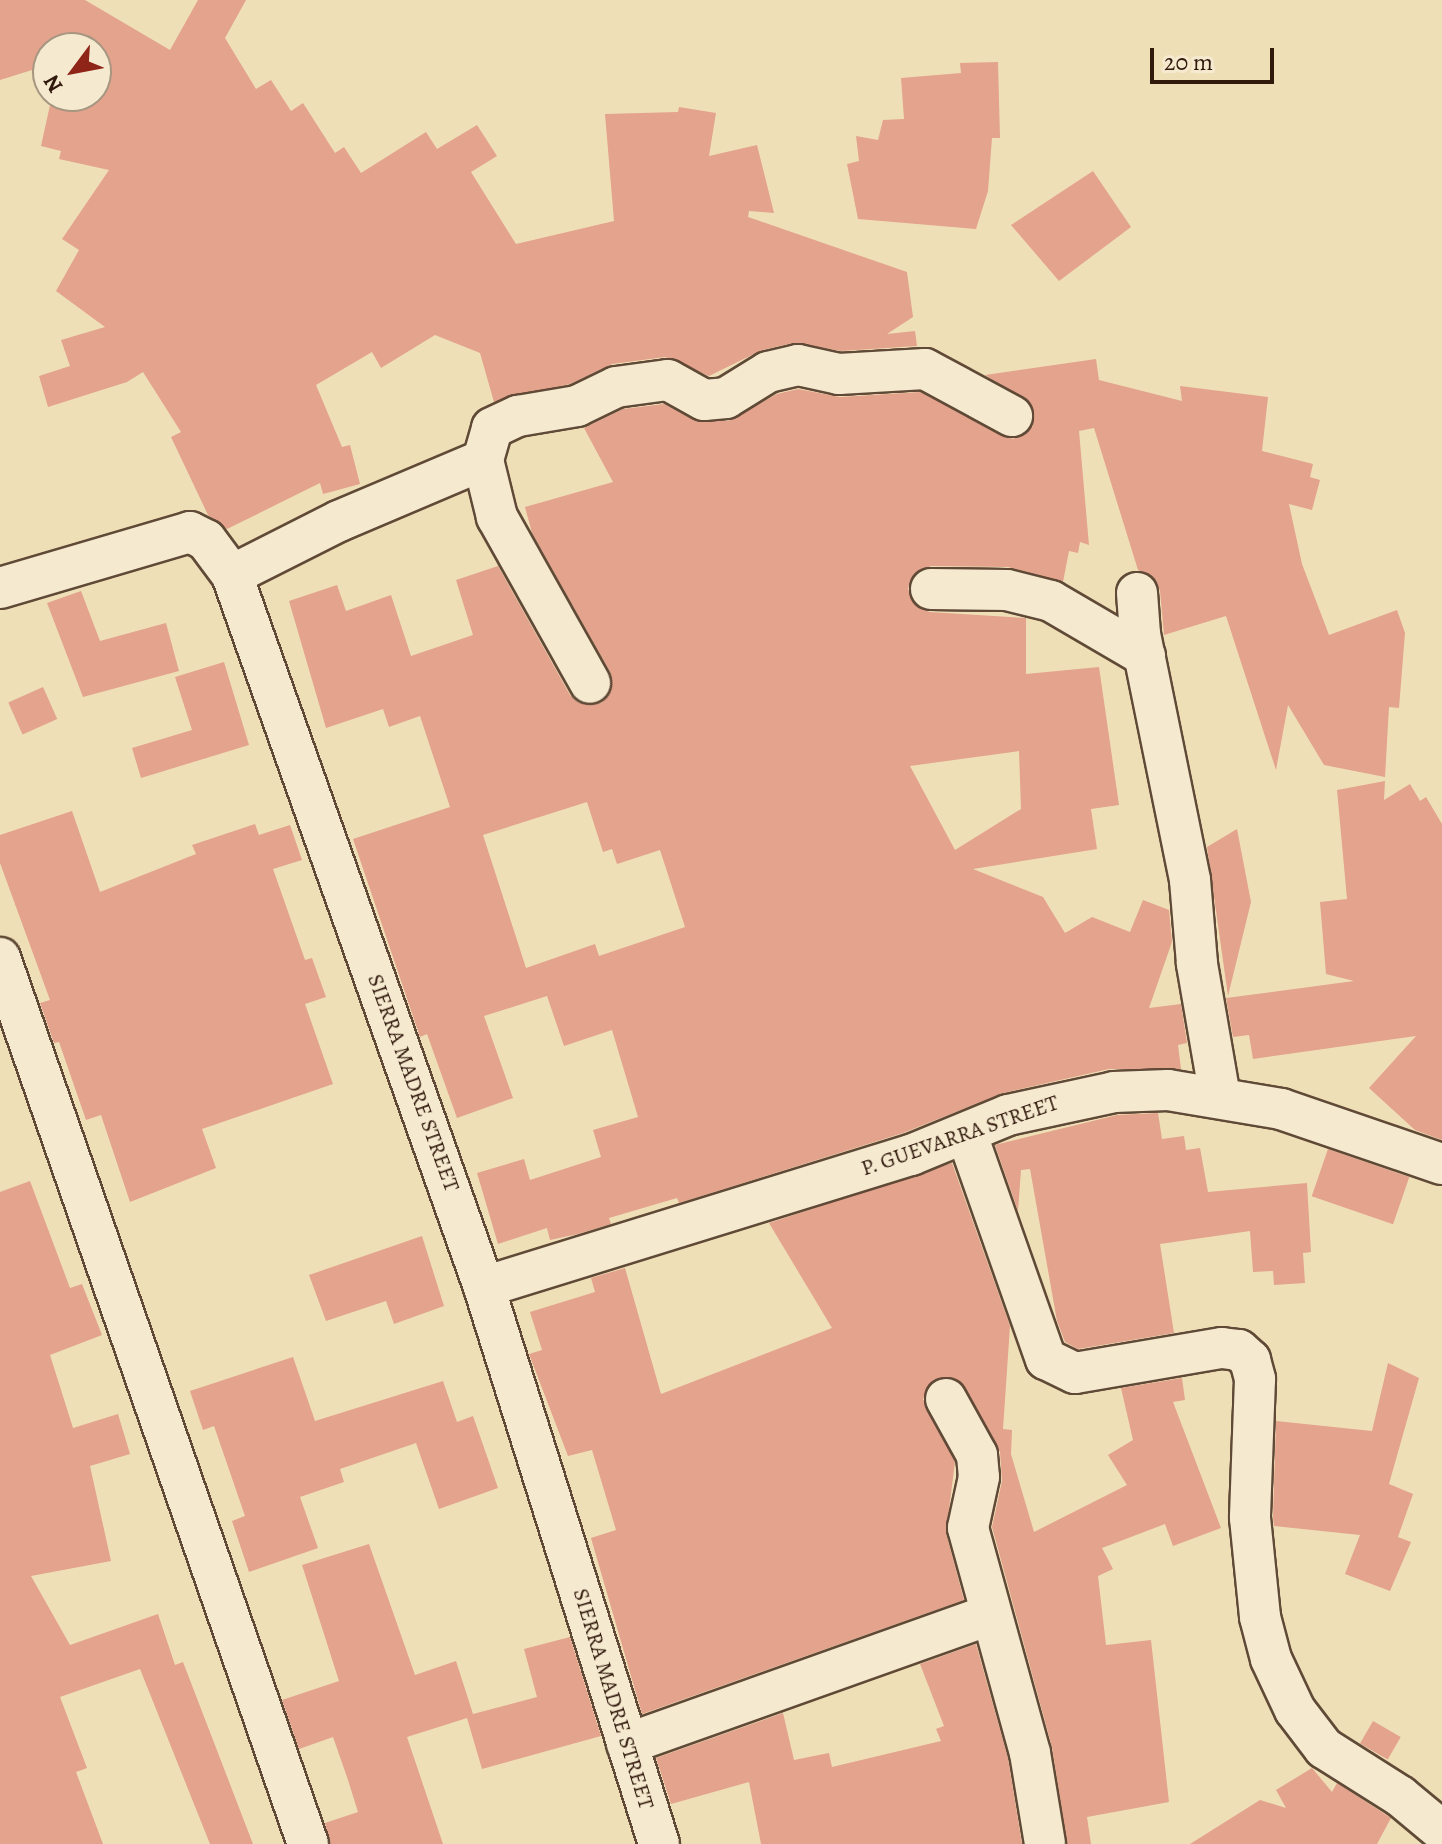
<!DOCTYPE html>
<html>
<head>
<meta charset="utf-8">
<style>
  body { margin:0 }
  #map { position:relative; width:1442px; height:1844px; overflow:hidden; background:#efdfb7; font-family:Alegreya,serif }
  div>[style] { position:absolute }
  .building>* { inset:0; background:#e3a38c; transform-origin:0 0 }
  .roads { filter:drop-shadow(2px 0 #604a37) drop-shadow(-2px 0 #604a37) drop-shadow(0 2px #604a37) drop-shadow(0 -2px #604a37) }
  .street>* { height:40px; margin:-20px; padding:0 20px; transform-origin:20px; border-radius:20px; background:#f5ead0 }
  span { translate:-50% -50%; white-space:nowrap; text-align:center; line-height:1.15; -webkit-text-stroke:8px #f5ead0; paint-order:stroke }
  .street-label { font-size:22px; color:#31190c }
  .north { position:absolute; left:32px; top:32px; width:80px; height:80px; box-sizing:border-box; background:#f5ead0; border:2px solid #a79682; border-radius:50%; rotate:238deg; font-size:22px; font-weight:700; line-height:32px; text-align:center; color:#31190c }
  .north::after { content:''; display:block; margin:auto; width:28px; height:36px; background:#8f2418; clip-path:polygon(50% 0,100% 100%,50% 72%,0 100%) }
  .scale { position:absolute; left:1150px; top:48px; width:124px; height:36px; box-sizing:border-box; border:4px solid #31190c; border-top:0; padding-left:10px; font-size:24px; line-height:28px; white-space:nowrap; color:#31190c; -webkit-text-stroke:6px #f5ead0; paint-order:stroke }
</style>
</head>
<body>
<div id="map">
  <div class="building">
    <i style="clip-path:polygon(0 0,85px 0,170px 50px,198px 0,246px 0,225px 38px,256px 89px,271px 80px,291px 111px,303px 103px,335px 153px,344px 147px,361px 173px,426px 132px,437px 149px,477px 125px,497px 156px,471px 172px,516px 244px,614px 221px,605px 114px,678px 112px,679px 107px,716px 113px,709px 156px,757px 145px,774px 213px,749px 211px,748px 217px,907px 272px,913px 317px,887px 334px,915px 331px,917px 346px,841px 351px,793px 343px,762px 350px,709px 376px,665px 357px,612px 364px,570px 384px,494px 402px,480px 353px,435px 335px,381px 368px,372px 352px,316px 385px,342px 447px,350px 445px,360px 484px,323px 494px,320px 483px,227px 529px,208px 515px,171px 437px,181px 432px,143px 372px,127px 382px,48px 407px,39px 376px,70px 366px,61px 340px,105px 327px,56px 291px,79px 250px,62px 239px,109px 170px,59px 159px,61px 151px,41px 146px,52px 96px,96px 96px,96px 48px,48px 48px,48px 65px,0 80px)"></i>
    <i style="clip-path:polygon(998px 62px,1000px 138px,992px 138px,988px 191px,976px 229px,858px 219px,847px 164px,859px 161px,856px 136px,878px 140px,883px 120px,904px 119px,901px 78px,961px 73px,960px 63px)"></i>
    <i style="clip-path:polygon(1093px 171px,1131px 227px,1059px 281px,1011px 225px)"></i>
    <i style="clip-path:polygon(evenodd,1096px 359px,1099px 380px,1182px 401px,1180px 386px,1268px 397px,1262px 451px,1313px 464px,1310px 477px,1320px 480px,1312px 510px,1289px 504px,1302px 564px,1329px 635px,1397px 610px,1405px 633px,1399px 708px,1389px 707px,1385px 777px,1324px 765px,1288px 705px,1276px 770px,1226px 616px,1164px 635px,1160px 591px,1156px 580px,1138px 570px,1094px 428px,1079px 431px,1089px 545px,1080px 542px,1078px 553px,1069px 551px,1063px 582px,1008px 567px,931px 566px,912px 577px,908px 589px,919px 608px,930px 612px,1026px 618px,1026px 674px,1099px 667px,1119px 805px,1091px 809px,1097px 849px,973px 869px,1043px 897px,1065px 933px,1092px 917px,1130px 932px,1143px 900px,1169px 910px,1172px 942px,1149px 1008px,1181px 1004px,1187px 1043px,1178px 1045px,1181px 1069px,1109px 1069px,1003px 1093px,903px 1133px,679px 1203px,677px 1198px,609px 1218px,611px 1224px,578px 1234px,550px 1240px,547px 1228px,498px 1244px,477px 1173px,524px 1159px,530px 1180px,601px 1157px,593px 1130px,638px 1117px,612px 1030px,564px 1046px,547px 996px,484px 1016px,513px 1098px,457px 1118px,427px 1034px,420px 1037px,353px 839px,450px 807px,420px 716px,389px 727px,383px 709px,326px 728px,289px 601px,337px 585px,346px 611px,391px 595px,411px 656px,473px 635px,456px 580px,498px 566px,570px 695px,579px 703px,601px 703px,610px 694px,610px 672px,532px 533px,525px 507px,613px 482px,584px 428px,623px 409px,664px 404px,694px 420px,728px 421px,777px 394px,798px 389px,840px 397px,920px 392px,1013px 439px,1033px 426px,1032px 405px,985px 375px,1096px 359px,1019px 751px,1021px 809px,955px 850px,910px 766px,1019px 751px,1096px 359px,587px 802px,603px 852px,612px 849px,617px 864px,660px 850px,685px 927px,599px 956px,595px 944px,526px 968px,483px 835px,587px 802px)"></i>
    <i style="clip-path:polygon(81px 591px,100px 641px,166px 623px,179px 671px,83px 697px,47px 603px)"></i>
    <i style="clip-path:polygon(224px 662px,249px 745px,141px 778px,132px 748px,192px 730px,175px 677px)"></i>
    <i style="left:43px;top:687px;width:35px;height:38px;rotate:66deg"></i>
    <i style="clip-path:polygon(1385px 781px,1384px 800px,1410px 784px,1420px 801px,1426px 797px,1442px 824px,1442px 1140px,1415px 1130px,1369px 1088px,1416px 1036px,1253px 1059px,1249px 1035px,1233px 1037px,1226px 998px,1354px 981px,1326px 974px,1320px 902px,1347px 899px,1337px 790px)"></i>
    <i style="clip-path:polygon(72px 811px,100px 892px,196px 854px,192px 845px,255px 824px,259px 835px,290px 825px,302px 860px,273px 869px,305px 960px,312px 958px,326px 997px,305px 1004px,333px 1084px,202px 1129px,216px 1168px,130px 1202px,101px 1115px,86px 1120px,59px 1042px,54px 1043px,40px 1003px,50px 1000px,0 863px,0 835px)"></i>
    <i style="clip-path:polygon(1237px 829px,1251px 902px,1228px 996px,1207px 847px)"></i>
    <i style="clip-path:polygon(1158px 1113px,1162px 1139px,1184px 1136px,1186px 1150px,1200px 1148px,1208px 1192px,1307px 1183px,1311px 1252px,1303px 1253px,1305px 1283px,1274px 1285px,1273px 1271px,1253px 1272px,1250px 1231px,1160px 1244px,1174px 1333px,1078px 1349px,1065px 1342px,1057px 1321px,1030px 1169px,1021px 1170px,1018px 1211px,995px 1145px,1117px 1115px)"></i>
    <i style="left:1328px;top:1149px;width:86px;height:50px;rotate:19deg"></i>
    <i style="clip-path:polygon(952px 1163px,1010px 1326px,1003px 1429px,1012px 1430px,1011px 1454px,1034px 1532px,1127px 1485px,1108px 1455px,1133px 1440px,1121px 1388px,1182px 1378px,1185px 1400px,1173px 1402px,1221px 1528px,1173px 1546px,1165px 1524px,1102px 1548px,1113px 1569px,1098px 1576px,1106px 1645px,1151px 1640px,1169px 1802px,1087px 1817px,1091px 1844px,1067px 1844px,1052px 1747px,992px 1527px,1002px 1481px,1000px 1452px,958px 1380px,934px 1379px,923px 1399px,955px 1462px,946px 1533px,964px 1600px,642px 1714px,591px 1538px,616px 1530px,592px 1450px,568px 1456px,529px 1354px,542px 1350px,530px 1312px,595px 1292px,591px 1278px,625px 1268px,661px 1394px,832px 1328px,769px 1223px)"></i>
    <i style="clip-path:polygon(30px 1181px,70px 1288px,82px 1284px,102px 1335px,50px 1355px,73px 1428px,118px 1414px,130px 1454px,90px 1466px,111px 1561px,31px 1576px,70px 1645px,158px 1614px,175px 1665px,183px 1662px,253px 1844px,210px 1844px,140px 1669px,60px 1697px,87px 1768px,76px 1772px,103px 1844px,0 1844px,0 1192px)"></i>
    <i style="clip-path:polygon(422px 1236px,444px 1306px,394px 1324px,386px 1301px,326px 1321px,309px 1275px)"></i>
    <i style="clip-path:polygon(293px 1357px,315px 1421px,443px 1381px,457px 1422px,473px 1416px,498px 1488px,439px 1509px,416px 1443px,340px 1469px,344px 1482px,300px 1497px,318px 1548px,249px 1572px,232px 1521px,245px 1516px,214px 1426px,203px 1430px,190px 1391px)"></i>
    <i style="clip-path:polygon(1388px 1363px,1419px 1378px,1389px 1484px,1413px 1494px,1398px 1537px,1411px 1542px,1390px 1591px,1345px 1574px,1360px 1535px,1274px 1526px,1273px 1517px,1276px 1421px,1372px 1431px)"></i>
    <i style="clip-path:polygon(369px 1544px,415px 1675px,456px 1661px,473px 1714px,537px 1697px,524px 1649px,570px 1637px,601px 1736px,482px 1769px,467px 1718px,407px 1737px,443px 1844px,330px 1844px,325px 1823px,358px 1812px,348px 1780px,333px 1737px,299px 1749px,282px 1700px,339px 1681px,302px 1565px)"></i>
    <i style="clip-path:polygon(976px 1644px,1008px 1758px,1022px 1844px,761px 1844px,749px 1782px,671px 1804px,656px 1758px,783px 1713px,794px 1760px,829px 1753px,832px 1767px,941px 1741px,936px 1729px,944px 1726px,920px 1664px)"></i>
    <i style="left:1373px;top:1721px;width:32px;height:26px;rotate:30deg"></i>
    <i style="clip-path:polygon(1312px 1768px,1332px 1792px,1337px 1783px,1391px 1818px,1377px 1844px,1190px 1844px,1260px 1800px,1286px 1808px,1276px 1790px)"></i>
  </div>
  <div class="roads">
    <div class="street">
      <i style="left:483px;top:460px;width:33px;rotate:-74deg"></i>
      <i style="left:492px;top:428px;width:29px;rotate:-25deg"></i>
      <i style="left:518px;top:416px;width:60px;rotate:-9.6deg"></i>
      <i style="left:577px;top:406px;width:43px;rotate:-26deg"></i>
      <i style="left:616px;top:387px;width:52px;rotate:-7.7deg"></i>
      <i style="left:668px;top:380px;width:41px;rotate:29.1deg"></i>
      <i style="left:704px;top:400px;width:22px;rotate:-5deg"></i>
      <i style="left:726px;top:398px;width:49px;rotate:-31.8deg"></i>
      <i style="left:768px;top:372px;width:31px;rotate:-13deg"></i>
      <i style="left:798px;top:365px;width:42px;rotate:12.4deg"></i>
      <i style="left:839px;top:374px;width:86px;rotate:-3.3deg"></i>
      <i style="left:925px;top:369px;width:99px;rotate:28.4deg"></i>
      <i style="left:232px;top:575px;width:120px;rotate:-26.8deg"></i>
      <i style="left:339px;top:521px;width:156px;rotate:-23deg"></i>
      <i style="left:483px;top:460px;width:59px;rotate:76.2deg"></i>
      <i style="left:497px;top:517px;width:190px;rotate:60.7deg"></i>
      <i style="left:0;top:588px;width:198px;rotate:-16.4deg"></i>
      <i style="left:190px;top:532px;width:18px;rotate:27deg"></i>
      <i style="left:206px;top:540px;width:44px;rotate:53.4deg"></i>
      <i style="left:232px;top:575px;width:755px;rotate:70.51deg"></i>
      <i style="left:484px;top:1287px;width:584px;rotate:72.56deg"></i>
      <i style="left:931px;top:589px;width:76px;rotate:0.8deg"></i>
      <i style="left:1007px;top:590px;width:45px;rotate:14deg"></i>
      <i style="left:1051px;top:601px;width:109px;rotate:30.3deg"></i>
      <i style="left:1137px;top:593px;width:41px;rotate:85.8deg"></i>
      <i style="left:1140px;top:634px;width:251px;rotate:78.5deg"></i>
      <i style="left:1190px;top:880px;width:84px;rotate:85.2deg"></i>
      <i style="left:1197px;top:964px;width:135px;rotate:80.2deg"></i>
      <i style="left:0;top:958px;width:938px;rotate:70.83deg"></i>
      <i style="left:967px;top:1135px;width:238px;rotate:70.6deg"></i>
      <i style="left:1046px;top:1359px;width:32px;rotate:26deg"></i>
      <i style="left:1075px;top:1373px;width:149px;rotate:-9.7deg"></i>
      <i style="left:1222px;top:1348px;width:17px;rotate:7deg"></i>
      <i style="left:1239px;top:1350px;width:15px;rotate:42deg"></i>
      <i style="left:1250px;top:1360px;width:20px;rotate:75deg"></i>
      <i style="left:1255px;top:1379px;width:139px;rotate:92.1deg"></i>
      <i style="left:1250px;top:1518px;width:100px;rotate:84.2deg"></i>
      <i style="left:1260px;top:1617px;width:43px;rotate:75.3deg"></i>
      <i style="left:1271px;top:1659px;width:56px;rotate:64.8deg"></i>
      <i style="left:1295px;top:1710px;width:48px;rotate:52.7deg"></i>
      <i style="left:1324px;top:1748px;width:90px;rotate:32.3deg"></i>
      <i style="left:1400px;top:1796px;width:55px;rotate:39.8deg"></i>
      <i style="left:484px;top:1287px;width:447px;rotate:-17.2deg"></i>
      <i style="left:911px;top:1155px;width:105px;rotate:-22.4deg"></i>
      <i style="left:1008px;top:1115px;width:108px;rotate:-12.2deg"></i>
      <i style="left:1114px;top:1092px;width:54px;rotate:-2.1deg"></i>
      <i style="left:1168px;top:1090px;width:115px;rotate:9.5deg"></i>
      <i style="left:1281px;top:1109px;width:170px;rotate:18.9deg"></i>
      <i style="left:946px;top:1399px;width:64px;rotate:61deg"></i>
      <i style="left:977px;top:1455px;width:22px;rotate:85deg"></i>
      <i style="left:979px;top:1477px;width:52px;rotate:102.2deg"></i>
      <i style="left:968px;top:1528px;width:233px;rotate:74.6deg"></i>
      <i style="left:1030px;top:1753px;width:92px;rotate:80.6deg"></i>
      <i style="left:627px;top:1744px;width:385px;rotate:-19.6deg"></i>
    </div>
  </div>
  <div class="street-label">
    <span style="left:413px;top:1083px;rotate:70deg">SIERRA MADRE STREET</span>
    <span style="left:960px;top:1136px;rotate:-19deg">P. GUEVARRA STREET</span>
    <span style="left:613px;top:1699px;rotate:73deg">SIERRA MADRE STREET</span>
  </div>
  <div class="north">N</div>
  <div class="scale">20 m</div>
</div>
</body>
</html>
